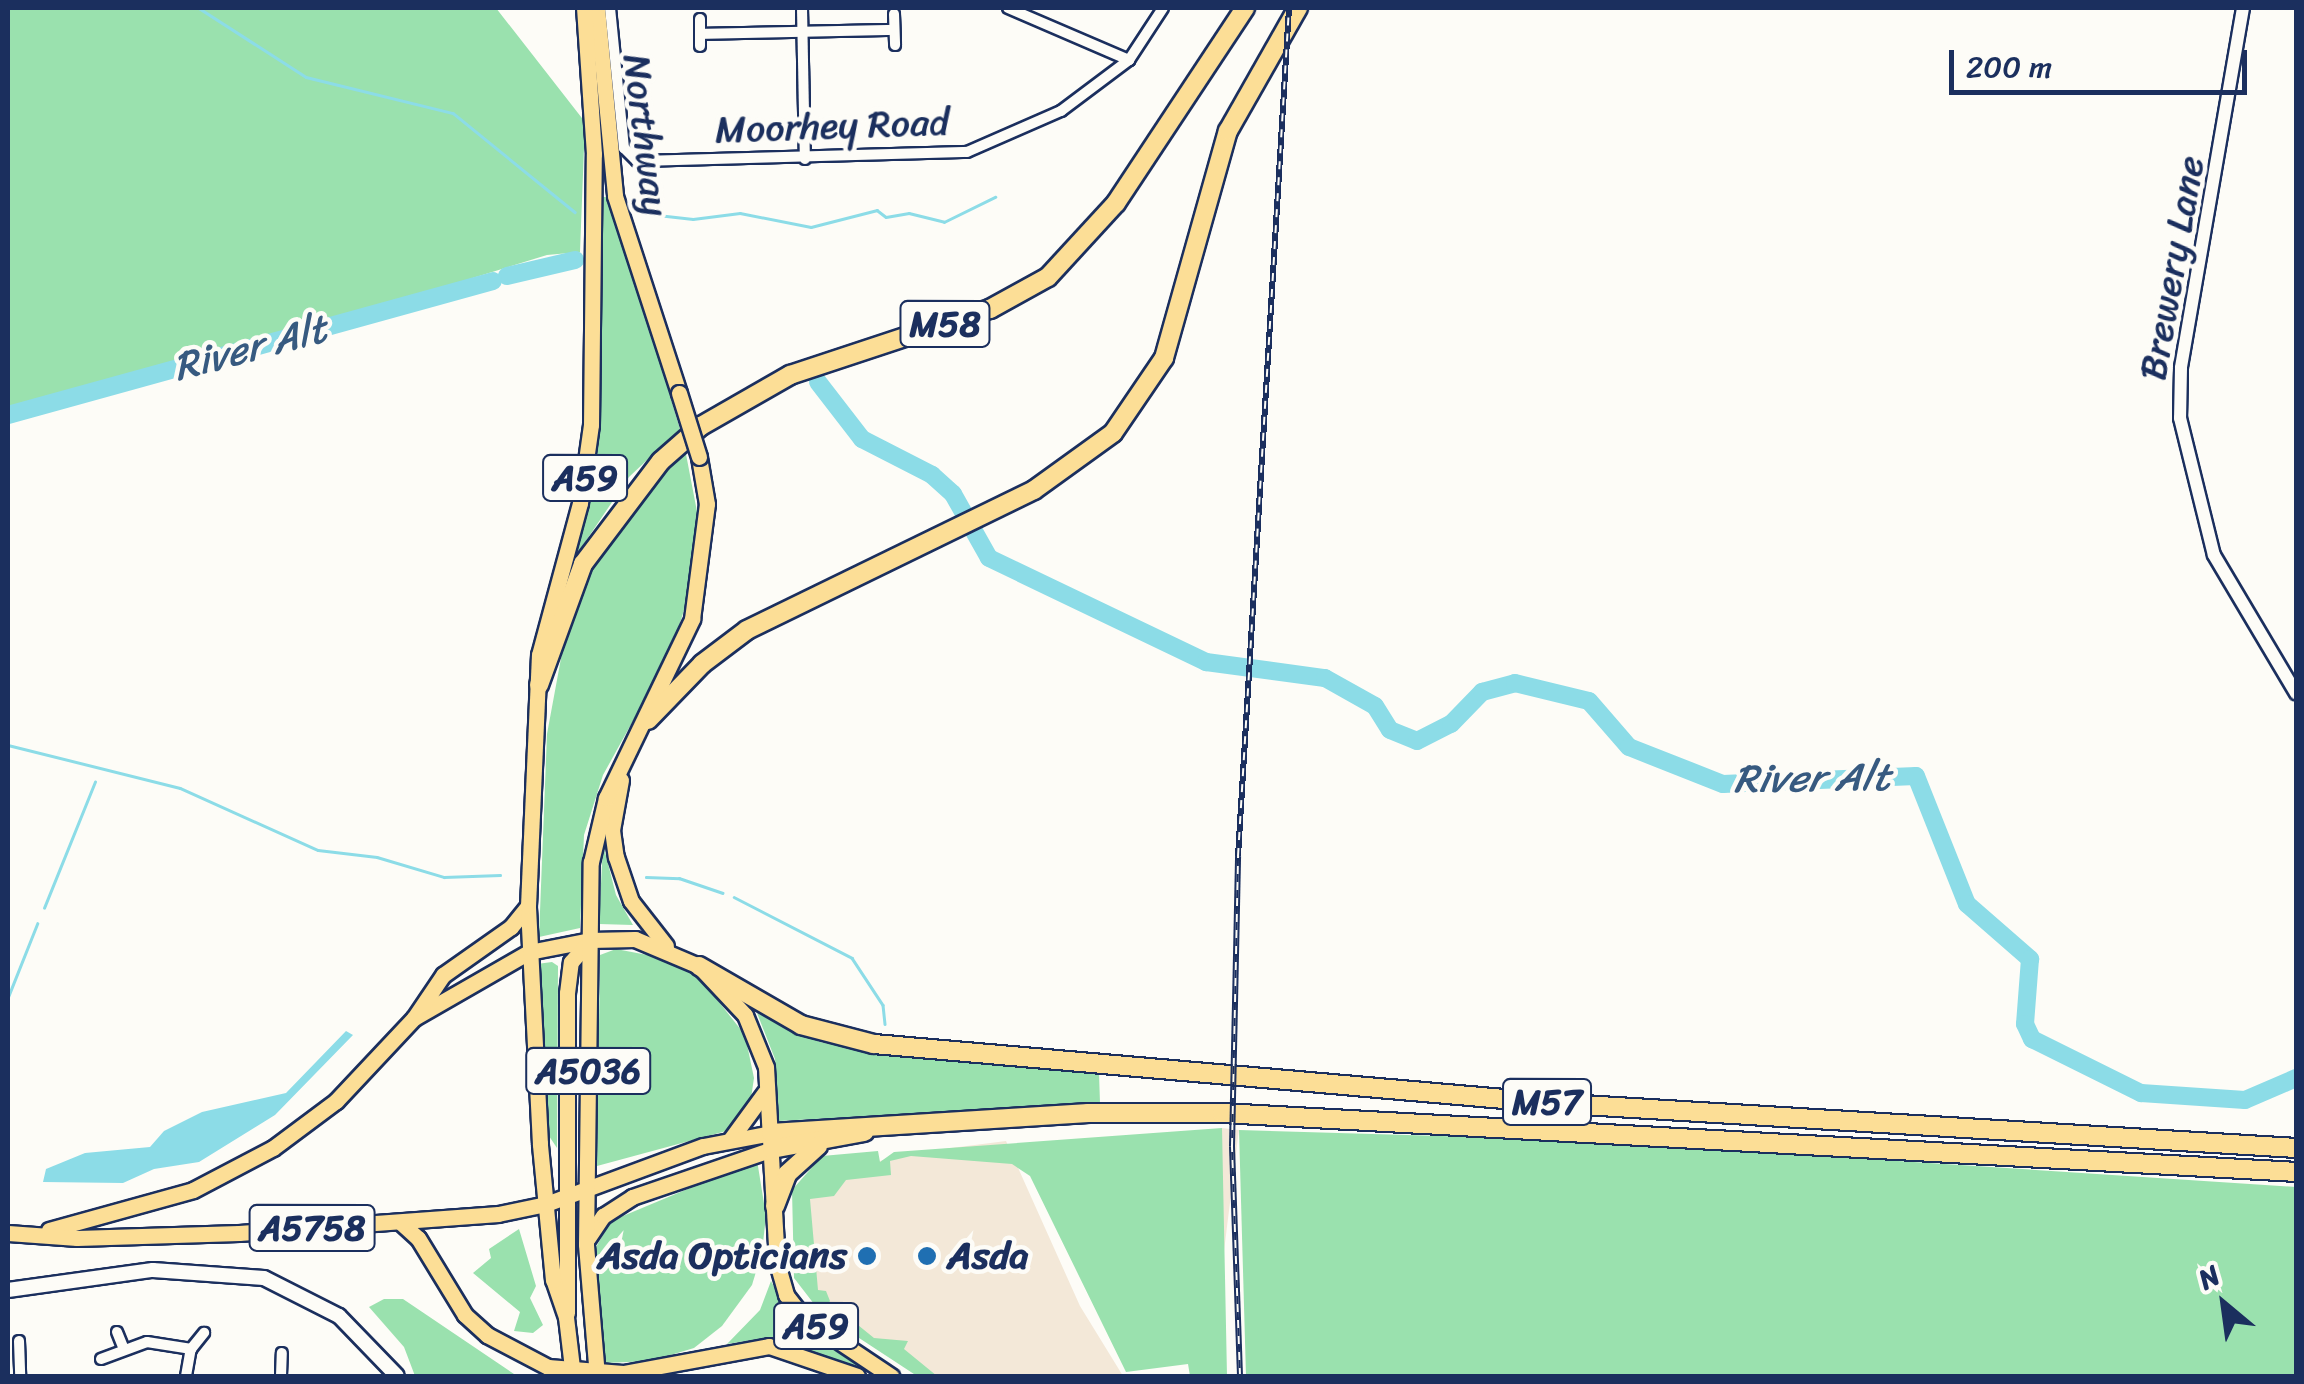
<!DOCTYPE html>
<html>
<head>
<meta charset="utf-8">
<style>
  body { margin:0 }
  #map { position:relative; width:2304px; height:1384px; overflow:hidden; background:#fdfcf7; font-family:Sriracha,sans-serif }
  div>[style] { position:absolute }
  .built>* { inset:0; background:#f3e8d8; transform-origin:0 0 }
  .green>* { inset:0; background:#9ae1ae }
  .water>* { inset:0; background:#8cdce7 }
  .stream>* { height:2.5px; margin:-1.25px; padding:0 1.25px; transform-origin:1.25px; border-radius:1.25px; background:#8cdce7 }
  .river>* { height:18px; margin:-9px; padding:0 9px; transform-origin:9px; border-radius:9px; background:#8cdce7 }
  .roads { filter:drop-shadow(2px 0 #1b2f5e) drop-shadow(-2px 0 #1b2f5e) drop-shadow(0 2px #1b2f5e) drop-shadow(0 -2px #1b2f5e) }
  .minor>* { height:10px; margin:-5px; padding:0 5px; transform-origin:5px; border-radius:5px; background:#fdfcf7 }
  .tertiary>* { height:12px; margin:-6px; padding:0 6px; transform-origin:6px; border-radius:6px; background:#fdfcf7 }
  .secondary>* { height:14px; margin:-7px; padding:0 7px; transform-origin:7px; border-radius:7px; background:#fdfcf7 }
  .trunk>* { height:15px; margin:-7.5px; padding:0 7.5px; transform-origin:7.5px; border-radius:7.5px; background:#fcde96 }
  .motorway>* { height:18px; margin:-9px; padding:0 9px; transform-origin:9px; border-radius:9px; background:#fcde96 }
  .rail>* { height:6px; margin-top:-3px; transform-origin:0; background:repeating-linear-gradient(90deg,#fdfcf7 0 8px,#1b2f5e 0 16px); box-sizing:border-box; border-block:2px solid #1b2f5e }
  .bridges { filter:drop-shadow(2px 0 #1b2f5e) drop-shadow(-2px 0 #1b2f5e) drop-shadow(0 2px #1b2f5e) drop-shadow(0 -2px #1b2f5e) }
  .trunk-bridge>* { height:15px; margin:-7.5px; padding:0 7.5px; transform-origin:7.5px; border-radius:7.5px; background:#fcde96 }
  .dots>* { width:28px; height:28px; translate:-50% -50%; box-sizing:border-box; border:5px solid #fdfcf7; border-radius:50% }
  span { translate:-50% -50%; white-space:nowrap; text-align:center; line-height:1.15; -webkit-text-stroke:9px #fdfcf7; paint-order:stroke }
  .shield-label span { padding:2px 8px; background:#fdfcf7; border:2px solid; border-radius:8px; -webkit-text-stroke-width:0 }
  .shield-label { font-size:35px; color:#1b2f5e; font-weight:700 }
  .street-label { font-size:38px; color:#1b2f5e }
  .poi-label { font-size:38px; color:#1b2f5e; font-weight:700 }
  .right { translate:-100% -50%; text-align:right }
  .left { translate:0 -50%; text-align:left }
  .water-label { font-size:40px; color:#375a80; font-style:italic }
  .frame { position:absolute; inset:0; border:10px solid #1b2f5e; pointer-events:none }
  .north { position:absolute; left:2174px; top:1254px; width:100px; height:100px; -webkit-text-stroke:8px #fdfcf7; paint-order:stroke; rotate:331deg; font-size:28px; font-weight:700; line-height:40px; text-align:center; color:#1b2f5e }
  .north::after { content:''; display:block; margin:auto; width:35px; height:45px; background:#1b2f5e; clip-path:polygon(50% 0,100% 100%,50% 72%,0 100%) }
  .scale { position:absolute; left:1949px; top:50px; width:298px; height:45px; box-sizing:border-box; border:5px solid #1b2f5e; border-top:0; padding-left:12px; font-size:30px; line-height:35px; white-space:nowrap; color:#1b2f5e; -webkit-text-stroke:8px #fdfcf7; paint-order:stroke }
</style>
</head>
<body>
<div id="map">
  <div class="built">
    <i style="left:1222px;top:1128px;width:17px;height:248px;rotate:7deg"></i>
    <i style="clip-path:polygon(1006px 1141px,1080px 1306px,1123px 1376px,919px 1376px,809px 1297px,807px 1189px,896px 1155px)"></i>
  </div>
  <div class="green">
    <i style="clip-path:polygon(8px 8px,496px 8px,585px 122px,580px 252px,547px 255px,259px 344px,8px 407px)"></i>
    <i style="clip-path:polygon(602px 197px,610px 197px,680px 429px,629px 477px,577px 554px,595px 469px)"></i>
    <i style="clip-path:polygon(685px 449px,700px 527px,689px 594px,671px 652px,603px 775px,584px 835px,580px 928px,539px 937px,547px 734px,569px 615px,599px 550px)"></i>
    <i style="clip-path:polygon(603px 844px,616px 895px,633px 925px,599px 924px)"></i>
    <i style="clip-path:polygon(616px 949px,663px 958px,700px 978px,745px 1035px,754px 1078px,750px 1105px,730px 1130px,597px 1166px,600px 955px)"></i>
    <i style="clip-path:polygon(552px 962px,558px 966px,557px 1148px,547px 1133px,537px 964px)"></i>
    <i style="clip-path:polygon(757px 1013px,820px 1042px,877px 1053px,1099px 1073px,1100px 1103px,779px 1121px,775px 1059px)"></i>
    <i style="clip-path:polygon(1222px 1128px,1227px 1376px,1190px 1376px,1188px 1364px,1126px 1372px,1030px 1176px,1012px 1164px,911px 1156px,890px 1161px,891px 1175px,846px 1180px,834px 1196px,810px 1199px,818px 1290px,826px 1291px,830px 1301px,821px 1313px,794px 1278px,792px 1190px,822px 1156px,878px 1151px,880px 1162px,894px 1152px)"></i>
    <i style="clip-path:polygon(1239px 1130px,1577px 1140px,2296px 1187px,2296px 1376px,1246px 1376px)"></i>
    <i style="clip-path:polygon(757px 1160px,766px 1216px,762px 1252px,752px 1285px,722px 1326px,694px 1348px,651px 1361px,605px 1363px,596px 1247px,611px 1221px)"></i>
    <i style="clip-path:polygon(519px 1229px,536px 1286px,530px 1298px,543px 1325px,533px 1333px,514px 1331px,520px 1312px,473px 1273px,491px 1258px,489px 1249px)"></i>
    <i style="clip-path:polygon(771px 1281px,782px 1302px,865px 1364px,862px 1369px,772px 1337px,727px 1344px,760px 1310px)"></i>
    <i style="clip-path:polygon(384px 1299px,403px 1299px,517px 1376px,415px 1376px,404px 1347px,369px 1307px)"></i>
    <i style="clip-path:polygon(832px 1304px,874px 1338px,908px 1341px,904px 1349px,937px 1376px,917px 1376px,824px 1315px)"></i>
  </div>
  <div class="water">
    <i style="clip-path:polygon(346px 1031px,353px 1035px,275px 1115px,199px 1162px,154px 1169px,123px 1183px,43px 1182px,46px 1169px,85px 1153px,150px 1147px,164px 1131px,202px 1112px,286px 1093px)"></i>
  </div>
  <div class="stream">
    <i style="left:199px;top:8px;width:127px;rotate:32.8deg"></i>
    <i style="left:306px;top:77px;width:151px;rotate:13.8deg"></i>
    <i style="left:453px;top:113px;width:157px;rotate:39.1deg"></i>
    <i style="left:640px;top:213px;width:53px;rotate:6.5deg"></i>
    <i style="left:693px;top:219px;width:47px;rotate:-7.3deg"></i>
    <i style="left:740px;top:213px;width:72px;rotate:11.2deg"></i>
    <i style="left:811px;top:227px;width:68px;rotate:-14.4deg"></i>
    <i style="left:877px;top:210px;width:11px;rotate:38deg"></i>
    <i style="left:886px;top:217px;width:23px;rotate:-10deg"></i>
    <i style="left:909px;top:213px;width:36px;rotate:14deg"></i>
    <i style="left:944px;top:222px;width:57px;rotate:-26.1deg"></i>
    <i style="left:8px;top:745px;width:177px;rotate:14deg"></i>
    <i style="left:180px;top:788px;width:151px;rotate:24.2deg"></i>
    <i style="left:318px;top:850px;width:59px;rotate:6.8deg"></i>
    <i style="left:377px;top:857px;width:70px;rotate:16.6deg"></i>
    <i style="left:444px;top:877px;width:56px;rotate:-2deg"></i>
    <i style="left:646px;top:877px;width:33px;rotate:2deg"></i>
    <i style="left:679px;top:878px;width:46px;rotate:18.8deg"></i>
    <i style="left:734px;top:897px;width:133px;rotate:27.3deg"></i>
    <i style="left:852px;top:958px;width:56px;rotate:56.6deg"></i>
    <i style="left:883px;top:1005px;width:19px;rotate:84deg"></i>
    <i style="left:44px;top:908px;width:136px;rotate:-68deg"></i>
    <i style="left:8px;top:997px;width:79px;rotate:-68.3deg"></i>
  </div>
  <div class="river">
    <i style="left:507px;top:276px;width:70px;rotate:-13.2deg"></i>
    <i style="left:818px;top:382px;width:72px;rotate:52.3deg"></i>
    <i style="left:862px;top:439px;width:79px;rotate:27.2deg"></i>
    <i style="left:932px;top:475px;width:28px;rotate:42deg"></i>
    <i style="left:953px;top:494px;width:73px;rotate:60.6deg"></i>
    <i style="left:989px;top:558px;width:241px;rotate:25.6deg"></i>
    <i style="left:1206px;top:662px;width:120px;rotate:7.7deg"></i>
    <i style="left:1325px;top:678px;width:57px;rotate:29.2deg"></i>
    <i style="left:1375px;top:706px;width:28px;rotate:58deg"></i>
    <i style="left:1390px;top:730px;width:29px;rotate:22deg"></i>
    <i style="left:1417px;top:741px;width:38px;rotate:-27deg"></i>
    <i style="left:1451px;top:724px;width:45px;rotate:-45.9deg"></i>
    <i style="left:1482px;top:692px;width:34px;rotate:-15deg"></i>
    <i style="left:1515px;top:683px;width:76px;rotate:13.7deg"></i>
    <i style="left:1589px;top:701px;width:61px;rotate:49deg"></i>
    <i style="left:1629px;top:747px;width:101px;rotate:21.5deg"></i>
    <i style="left:1723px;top:784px;width:193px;rotate:-2.4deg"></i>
    <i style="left:1916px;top:776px;width:138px;rotate:68.3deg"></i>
    <i style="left:1967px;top:904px;width:84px;rotate:41.1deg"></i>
    <i style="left:2030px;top:959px;width:65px;rotate:94.4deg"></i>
    <i style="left:2025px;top:1024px;width:17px;rotate:65deg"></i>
    <i style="left:2032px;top:1039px;width:122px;rotate:26.4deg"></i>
    <i style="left:2141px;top:1093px;width:104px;rotate:3.9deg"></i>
    <i style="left:2245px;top:1100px;width:56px;rotate:-23.3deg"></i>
    <i style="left:8px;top:415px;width:503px;rotate:-15.44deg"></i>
  </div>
  <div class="roads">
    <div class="minor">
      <i style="left:610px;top:8px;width:141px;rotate:84.3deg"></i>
      <i style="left:624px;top:148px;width:18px;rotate:45deg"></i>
      <i style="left:637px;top:161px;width:330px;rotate:-1.6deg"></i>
      <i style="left:967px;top:152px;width:103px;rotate:-23.6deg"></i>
      <i style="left:1061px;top:111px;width:85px;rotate:-36.9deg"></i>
      <i style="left:1129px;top:60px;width:62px;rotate:-56.8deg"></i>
      <i style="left:802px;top:8px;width:151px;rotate:88.9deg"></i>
      <i style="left:1008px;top:8px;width:132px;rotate:23.3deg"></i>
      <i style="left:894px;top:14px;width:31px;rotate:88deg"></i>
      <i style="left:700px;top:19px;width:27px;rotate:90deg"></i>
      <i style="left:701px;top:34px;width:193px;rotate:-1.2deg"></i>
      <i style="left:117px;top:1332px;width:16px;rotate:68deg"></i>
      <i style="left:19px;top:1341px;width:35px;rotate:88deg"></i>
      <i style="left:101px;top:1359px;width:49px;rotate:-20.3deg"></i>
      <i style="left:147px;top:1342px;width:45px;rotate:9deg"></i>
      <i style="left:186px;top:1376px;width:27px;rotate:-80deg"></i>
      <i style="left:191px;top:1349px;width:21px;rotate:-51deg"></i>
      <i style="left:281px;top:1376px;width:23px;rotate:-88deg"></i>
    </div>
    <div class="tertiary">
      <i style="left:2243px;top:8px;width:365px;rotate:99.8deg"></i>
      <i style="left:2181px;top:368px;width:50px;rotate:91.1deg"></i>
      <i style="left:2180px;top:418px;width:141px;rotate:76.1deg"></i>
      <i style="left:2214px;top:555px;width:161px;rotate:59.3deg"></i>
    </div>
    <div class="secondary">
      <i style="left:8px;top:1290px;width:146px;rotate:-7.9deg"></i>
      <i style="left:153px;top:1270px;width:111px;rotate:4.1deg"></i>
      <i style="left:264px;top:1278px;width:84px;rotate:26.9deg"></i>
      <i style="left:339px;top:1316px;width:83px;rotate:46deg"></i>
    </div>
    <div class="trunk">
      <i style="left:597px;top:8px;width:189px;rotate:84.5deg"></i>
      <i style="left:615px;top:196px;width:207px;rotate:72deg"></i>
      <i style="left:621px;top:780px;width:51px;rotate:100.2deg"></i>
      <i style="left:612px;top:830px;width:27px;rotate:82deg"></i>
      <i style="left:616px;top:857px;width:46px;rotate:71.2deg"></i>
      <i style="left:631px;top:901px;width:57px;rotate:52.1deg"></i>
      <i style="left:414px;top:1018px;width:133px;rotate:-29.9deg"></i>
      <i style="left:529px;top:952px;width:62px;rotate:-11.1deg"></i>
      <i style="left:590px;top:940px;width:45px;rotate:-1.3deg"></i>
      <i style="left:635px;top:939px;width:69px;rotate:22.9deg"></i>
      <i style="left:699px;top:966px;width:67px;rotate:46.8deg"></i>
      <i style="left:745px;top:1015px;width:56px;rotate:68deg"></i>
      <i style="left:766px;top:1067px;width:196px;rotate:86.8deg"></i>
      <i style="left:777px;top:1263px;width:33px;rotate:74deg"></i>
      <i style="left:786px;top:1295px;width:29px;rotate:52deg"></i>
      <i style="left:804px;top:1318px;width:105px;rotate:33.7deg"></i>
      <i style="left:730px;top:1140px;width:59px;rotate:-53.9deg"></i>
      <i style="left:400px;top:1222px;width:24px;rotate:42deg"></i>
      <i style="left:418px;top:1238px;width:90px;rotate:58.6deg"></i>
      <i style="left:465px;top:1315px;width:30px;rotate:42deg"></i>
      <i style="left:487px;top:1335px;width:69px;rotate:27.7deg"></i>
      <i style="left:548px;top:1367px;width:75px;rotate:4.6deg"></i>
      <i style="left:623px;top:1373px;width:148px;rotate:-10.5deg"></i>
      <i style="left:769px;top:1346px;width:93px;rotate:18.8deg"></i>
      <i style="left:49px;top:1230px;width:149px;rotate:-15.5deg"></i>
      <i style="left:193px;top:1190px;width:90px;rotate:-27.7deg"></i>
      <i style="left:273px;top:1148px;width:79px;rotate:-36.7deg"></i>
      <i style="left:336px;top:1101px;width:114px;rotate:-46.8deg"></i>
      <i style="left:414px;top:1018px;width:52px;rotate:-56deg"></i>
      <i style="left:443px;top:975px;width:83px;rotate:-35.2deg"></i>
      <i style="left:511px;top:927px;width:27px;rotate:-51deg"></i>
      <i style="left:8px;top:1233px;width:69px;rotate:4.1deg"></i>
      <i style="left:77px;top:1238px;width:162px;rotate:-1.8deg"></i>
      <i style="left:239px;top:1233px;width:260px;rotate:-4.2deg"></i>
      <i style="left:498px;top:1214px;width:49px;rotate:-11.8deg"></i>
      <i style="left:546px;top:1204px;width:167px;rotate:-20.3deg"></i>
      <i style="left:703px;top:1146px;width:69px;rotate:-10.8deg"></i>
      <i style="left:588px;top:1238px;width:27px;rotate:-56deg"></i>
      <i style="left:603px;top:1216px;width:35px;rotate:-33deg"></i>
      <i style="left:632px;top:1197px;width:148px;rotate:-18.9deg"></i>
      <i style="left:567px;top:1313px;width:320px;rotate:-90deg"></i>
      <i style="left:567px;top:993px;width:31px;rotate:-83deg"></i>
      <i style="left:571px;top:962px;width:29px;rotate:-49deg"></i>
      <i style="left:573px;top:1376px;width:59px;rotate:-96.8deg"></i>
      <i style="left:566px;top:1317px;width:39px;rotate:-109deg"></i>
      <i style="left:553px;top:1280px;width:137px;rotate:-95.5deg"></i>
      <i style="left:540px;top:1144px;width:238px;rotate:-92.9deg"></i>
      <i style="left:528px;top:906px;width:251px;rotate:-87.5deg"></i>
      <i style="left:539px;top:655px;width:157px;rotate:-74.9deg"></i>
      <i style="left:580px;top:503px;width:79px;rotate:-82deg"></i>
      <i style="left:591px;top:425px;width:271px;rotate:-89.4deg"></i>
      <i style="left:594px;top:154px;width:146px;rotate:-93.9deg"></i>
      <i style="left:597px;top:1376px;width:132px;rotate:-94.8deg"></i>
      <i style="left:586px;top:1244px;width:382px;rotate:-89.3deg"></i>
      <i style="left:591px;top:862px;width:66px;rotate:-76.8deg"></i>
      <i style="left:606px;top:798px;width:199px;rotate:-64.3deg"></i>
      <i style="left:692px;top:619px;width:116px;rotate:-82.6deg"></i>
      <i style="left:707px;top:504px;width:48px;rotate:-99.7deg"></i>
    </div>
    <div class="motorway">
      <i style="left:539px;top:685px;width:129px;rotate:-70deg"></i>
      <i style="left:583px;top:564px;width:129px;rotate:-52.9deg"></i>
      <i style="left:661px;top:461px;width:53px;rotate:-41.2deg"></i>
      <i style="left:701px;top:426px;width:103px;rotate:-29.8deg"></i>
      <i style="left:790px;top:375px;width:211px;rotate:-18.3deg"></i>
      <i style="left:990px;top:309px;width:66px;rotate:-28.9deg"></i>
      <i style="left:1048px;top:277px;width:100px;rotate:-47.4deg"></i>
      <i style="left:1116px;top:203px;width:234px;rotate:-56.5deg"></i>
      <i style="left:648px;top:720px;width:78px;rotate:-46deg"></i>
      <i style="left:702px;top:664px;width:56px;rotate:-37.1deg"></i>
      <i style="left:747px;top:630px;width:319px;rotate:-26deg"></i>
      <i style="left:1034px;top:490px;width:97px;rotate:-35.8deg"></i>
      <i style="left:1113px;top:433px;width:91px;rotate:-55.8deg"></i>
      <i style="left:1164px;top:358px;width:236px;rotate:-74.3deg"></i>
      <i style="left:1228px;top:131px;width:142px;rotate:-60.4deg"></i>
      <i style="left:699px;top:966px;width:118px;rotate:30deg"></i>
      <i style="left:801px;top:1025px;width:75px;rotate:14.6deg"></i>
      <i style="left:874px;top:1044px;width:679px;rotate:4.99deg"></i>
      <i style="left:1550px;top:1103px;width:747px;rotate:3.45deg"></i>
      <i style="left:771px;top:1133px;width:318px;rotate:-3.6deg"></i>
      <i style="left:1088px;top:1113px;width:134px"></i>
      <i style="left:1222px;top:1113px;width:1076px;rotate:3.14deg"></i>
      <i style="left:772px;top:1149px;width:94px;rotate:-10.5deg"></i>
      <i style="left:775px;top:1206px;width:34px;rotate:-69deg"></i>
      <i style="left:787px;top:1174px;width:42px;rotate:-42.1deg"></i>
    </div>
  </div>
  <div class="rail">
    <i style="left:1240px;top:1376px;width:230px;rotate:-92deg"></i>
    <i style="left:1232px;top:1146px;width:290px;rotate:-88.8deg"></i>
    <i style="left:1238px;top:856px;width:850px;rotate:-86.56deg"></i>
  </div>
  <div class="bridges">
    <div class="trunk-bridge">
      <i style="left:679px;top:393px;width:67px;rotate:72.6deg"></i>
    </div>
  </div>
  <div class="dots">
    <i style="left:867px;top:1256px;background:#1f6fb2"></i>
    <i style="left:927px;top:1256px;background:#1f6fb2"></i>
  </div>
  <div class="shield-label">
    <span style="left:945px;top:324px">M58</span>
    <span style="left:585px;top:478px">A59</span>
    <span style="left:588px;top:1071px">A5036</span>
    <span style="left:1547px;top:1102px">M57</span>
    <span style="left:312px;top:1228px">A5758</span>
    <span style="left:816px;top:1326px">A59</span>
  </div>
  <div class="street-label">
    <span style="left:832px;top:126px;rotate:-2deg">Moorhey Road</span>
    <span style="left:646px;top:135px;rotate:83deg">Northway</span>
    <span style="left:2172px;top:268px;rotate:-80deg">Brewery Lane</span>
  </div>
  <div class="poi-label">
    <span class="right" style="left:847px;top:1256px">Asda Opticians</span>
    <span class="left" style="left:947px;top:1256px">Asda</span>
  </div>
  <div class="water-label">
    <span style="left:250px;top:348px;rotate:-15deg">River Alt</span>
    <span style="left:1812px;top:778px;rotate:-1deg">River Alt</span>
  </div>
  <div class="frame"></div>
  <div class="north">N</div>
  <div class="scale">200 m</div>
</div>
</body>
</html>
